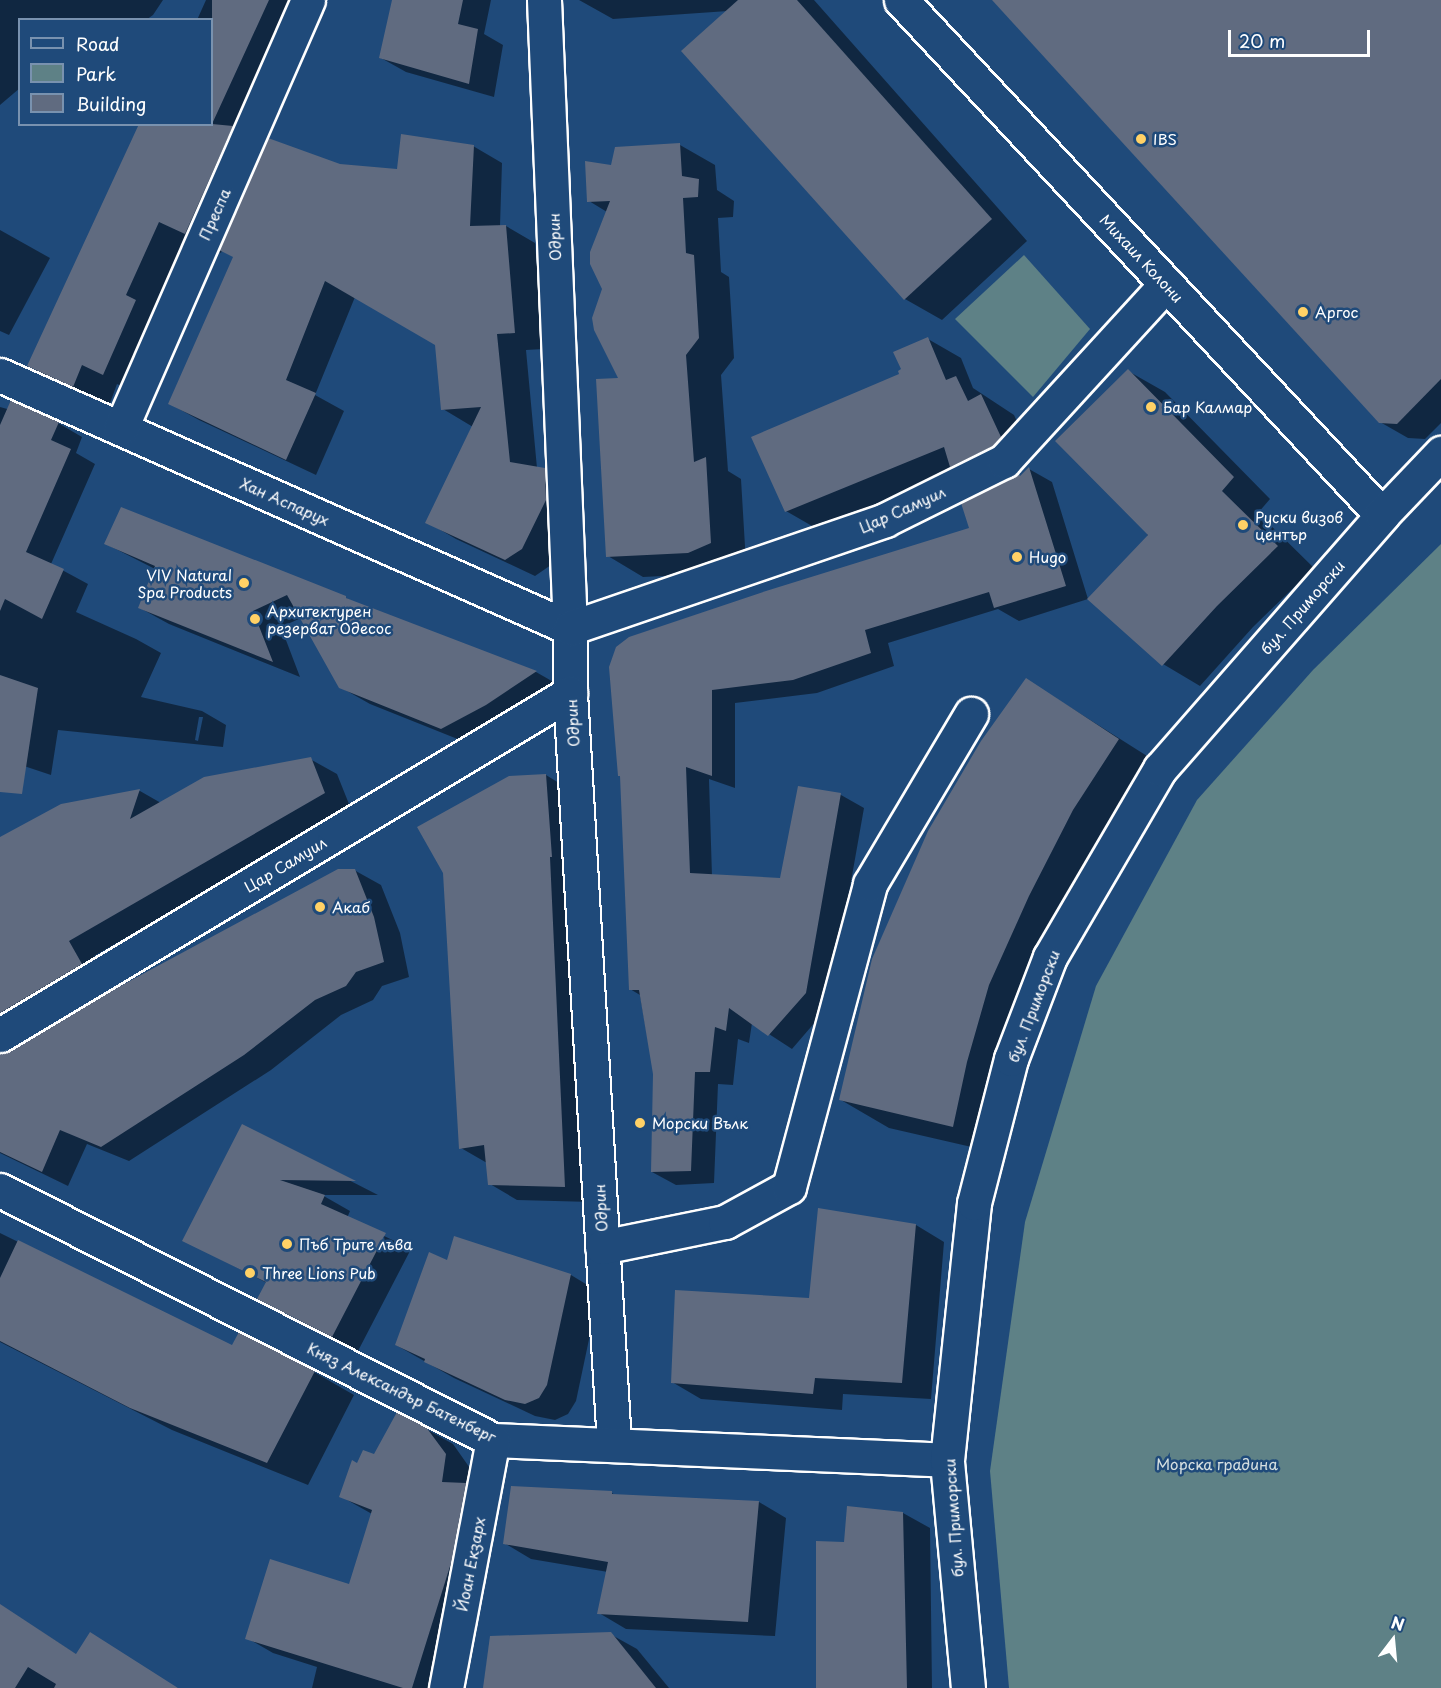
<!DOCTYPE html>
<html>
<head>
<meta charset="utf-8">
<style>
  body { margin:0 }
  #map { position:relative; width:1441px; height:1688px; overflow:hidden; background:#1f4a7a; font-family:"Playpen Sans",sans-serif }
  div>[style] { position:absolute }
  .green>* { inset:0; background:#5e8186 }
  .shadow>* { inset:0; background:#0007 }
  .building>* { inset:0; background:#606b80 }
  .roads { filter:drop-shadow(2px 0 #fff) drop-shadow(-2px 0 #fff) drop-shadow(0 2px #fff) drop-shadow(0 -2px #fff) }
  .minor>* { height:33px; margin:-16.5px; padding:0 16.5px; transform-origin:16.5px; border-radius:16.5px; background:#1f4a7a }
  .major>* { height:33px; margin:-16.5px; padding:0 16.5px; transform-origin:16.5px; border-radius:16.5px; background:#1f4a7a }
  .dots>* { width:16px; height:16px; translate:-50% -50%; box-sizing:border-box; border:3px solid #1f4a7a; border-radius:50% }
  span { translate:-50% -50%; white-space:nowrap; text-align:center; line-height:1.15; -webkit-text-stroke:5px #1f4a7a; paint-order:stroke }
  .poi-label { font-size:15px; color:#fff }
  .left { translate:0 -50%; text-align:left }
  .right { translate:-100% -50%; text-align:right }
  .street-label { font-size:15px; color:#fff }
  .park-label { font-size:15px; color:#d7e0e1 }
  .legend { position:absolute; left:18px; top:18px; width:195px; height:108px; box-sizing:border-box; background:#1f4a7a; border:2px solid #7992af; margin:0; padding:8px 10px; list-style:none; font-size:18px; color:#fff }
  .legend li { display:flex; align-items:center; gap:12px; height:30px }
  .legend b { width:30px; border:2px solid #7992af }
  .north { position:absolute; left:1363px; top:1610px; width:60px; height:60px; -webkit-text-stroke:4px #1f4a7a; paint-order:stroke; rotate:16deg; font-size:16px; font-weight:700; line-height:24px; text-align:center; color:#fff }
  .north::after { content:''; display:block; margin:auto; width:21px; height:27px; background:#fff; clip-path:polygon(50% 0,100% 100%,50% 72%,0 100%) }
  .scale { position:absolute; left:1228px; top:30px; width:142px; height:27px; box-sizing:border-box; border:3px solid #fff; border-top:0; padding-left:8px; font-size:18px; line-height:21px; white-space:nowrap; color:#fff; -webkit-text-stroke:4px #1f4a7a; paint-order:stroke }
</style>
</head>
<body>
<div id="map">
  <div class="green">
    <i style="clip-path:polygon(1024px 255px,1090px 329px,1033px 397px,955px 319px)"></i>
    <i style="clip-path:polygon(1441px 544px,1441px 1688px,1009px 1688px,990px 1471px,1025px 1222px,1096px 986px,1197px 800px,1313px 670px)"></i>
  </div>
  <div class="shadow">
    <i style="clip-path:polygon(0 0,163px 0,153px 15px,146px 20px,20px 20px,20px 88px,0 105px)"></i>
    <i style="clip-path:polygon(206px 0,314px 0,252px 139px,266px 147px,340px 165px,398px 170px,473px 146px,502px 163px,500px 226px,506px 226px,535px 243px,544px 349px,526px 350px,537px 468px,574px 487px,551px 565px,535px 576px,456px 539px,427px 522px,473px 427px,443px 409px,436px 344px,355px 297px,315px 395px,344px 411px,316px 475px,199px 420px,170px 404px,234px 257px,222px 250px,221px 253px,194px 241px,139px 394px,117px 384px,109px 406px,64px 386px,29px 366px,212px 124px,212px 20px,197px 20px)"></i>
    <i style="clip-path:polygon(393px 0,491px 0,484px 34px,503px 45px,494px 97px,406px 72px,381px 58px)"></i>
    <i style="clip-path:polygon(579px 0,814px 0,1027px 241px,942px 320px,905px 299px,728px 11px,613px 19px)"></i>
    <i style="clip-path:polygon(994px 0,1441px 0,1441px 423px,1425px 439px,1408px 438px,1380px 422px)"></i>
    <i style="clip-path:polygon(680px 145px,715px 165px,717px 190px,734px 201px,733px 217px,718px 218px,721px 272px,729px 277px,734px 358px,721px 375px,728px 471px,741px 479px,746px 563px,724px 573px,643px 577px,608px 556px,620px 379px,603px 288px,607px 212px,589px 201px,613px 167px)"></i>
    <i style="clip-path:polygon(0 230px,50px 258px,9px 335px,0 331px)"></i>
    <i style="clip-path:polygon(928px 339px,961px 358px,973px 388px,1014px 415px,1033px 456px,1026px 464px,985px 485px,819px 530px,786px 511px,901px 375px)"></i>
    <i style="clip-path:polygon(1128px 371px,1165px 392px,1270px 499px,1258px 513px,1314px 568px,1253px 627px,1200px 686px,1163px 664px)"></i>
    <i style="clip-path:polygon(evenodd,0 407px,58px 423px,82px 437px,76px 453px,95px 464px,51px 564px,88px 584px,76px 612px,136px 639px,161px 653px,141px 697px,202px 711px,226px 725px,223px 747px,58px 730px,51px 775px,0 758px,0 407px,199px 717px,203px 717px,198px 741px,195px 740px,199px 717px)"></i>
    <i style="clip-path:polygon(1029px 469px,1052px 482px,1088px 599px,1019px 621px,998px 609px,888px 643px,894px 666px,817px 693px,735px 703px,735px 788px,709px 779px,712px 876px,782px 880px,800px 788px,841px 795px,864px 808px,829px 1006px,792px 1049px,752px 1023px,749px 1043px,738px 1039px,733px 1085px,718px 1084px,714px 1183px,676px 1185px,652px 1172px,654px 1074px,640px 995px,630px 989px,622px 777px,611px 668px,971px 529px,1018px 475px,1021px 477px)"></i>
    <i style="clip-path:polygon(106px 544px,346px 598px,358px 605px,536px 672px,564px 688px,470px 744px,370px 704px,340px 687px,301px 618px,281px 627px,300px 677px,169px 624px,140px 608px,155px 569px)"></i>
    <i style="clip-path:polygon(1027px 680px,1166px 768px,1037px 1014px,1002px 1154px,889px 1128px,841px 1100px)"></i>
    <i style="clip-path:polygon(310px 759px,337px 774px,351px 809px,94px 956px,107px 979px,10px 1040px,8px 1053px,354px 870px,381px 885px,400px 933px,409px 977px,382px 986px,373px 1000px,341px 1015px,271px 1070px,129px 1161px,87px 1144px,68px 1186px,0 1153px,0 839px,62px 806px,140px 791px,161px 803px)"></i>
    <i style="clip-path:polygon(546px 775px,572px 791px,592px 1202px,517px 1200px,490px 1184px,487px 1163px,461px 1148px)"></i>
    <i style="clip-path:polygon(243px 1126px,378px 1195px,322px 1195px,350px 1211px,347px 1218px,411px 1249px,358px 1351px,259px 1299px,267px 1283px,184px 1240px)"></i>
    <i style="clip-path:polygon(916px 1225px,944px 1242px,931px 1399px,843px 1394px,842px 1410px,701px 1399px,672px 1382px,810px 1299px)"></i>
    <i style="clip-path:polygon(0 1233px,232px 1347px,314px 1372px,354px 1395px,308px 1485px,172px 1430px,0 1342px)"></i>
    <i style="clip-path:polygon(448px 1262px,571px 1275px,599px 1292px,576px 1401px,568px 1414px,555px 1420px,535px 1416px,454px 1378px,396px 1345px)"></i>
    <i style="clip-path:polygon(426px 1429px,453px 1444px,472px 1471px,440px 1688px,312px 1688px,317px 1667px,273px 1653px,247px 1638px,350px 1586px,372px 1514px,340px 1496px,358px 1465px)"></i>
    <i style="clip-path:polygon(612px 1493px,616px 1496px,759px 1502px,786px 1518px,775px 1636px,626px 1629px,599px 1613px,608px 1572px,531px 1559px,504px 1543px)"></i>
    <i style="clip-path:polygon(849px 1508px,903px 1513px,930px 1528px,932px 1688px,818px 1688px,845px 1544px)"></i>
    <i style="clip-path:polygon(0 1605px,77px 1655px,178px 1688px,0 1688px)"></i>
    <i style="clip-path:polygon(610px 1634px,637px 1649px,669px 1688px,485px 1688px)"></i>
  </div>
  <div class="building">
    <i style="clip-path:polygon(212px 0,269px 0,212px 124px,233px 126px,185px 234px,159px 222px,126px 295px,136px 300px,103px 375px,82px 365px,73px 387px,27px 366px,139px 124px,212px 124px)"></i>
    <i style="clip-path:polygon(392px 0,463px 0,458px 24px,478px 29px,469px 84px,379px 58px)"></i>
    <i style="clip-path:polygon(738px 0,797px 0,992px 219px,904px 300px,681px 51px)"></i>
    <i style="clip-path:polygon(992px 0,1441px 0,1441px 379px,1397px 424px,1379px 423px)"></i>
    <i style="clip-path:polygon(401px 134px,474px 145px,470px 226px,506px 225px,515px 333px,497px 334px,510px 462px,545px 468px,546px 500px,522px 549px,505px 560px,425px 523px,481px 407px,441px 410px,435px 345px,325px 281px,286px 380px,316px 393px,286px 460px,168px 404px,233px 257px,219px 250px,268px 138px,340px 164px,397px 169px)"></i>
    <i style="clip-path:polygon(680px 143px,682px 176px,699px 179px,698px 197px,683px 198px,686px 253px,694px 255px,699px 338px,686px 355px,694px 462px,706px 457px,711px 543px,688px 553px,606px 557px,596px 379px,618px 378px,594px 330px,592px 318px,602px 289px,590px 264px,590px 252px,610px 201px,587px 202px,585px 161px,611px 165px,615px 147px)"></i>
    <i style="clip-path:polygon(928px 337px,946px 380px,956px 376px,968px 401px,981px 394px,1001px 437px,993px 446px,950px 467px,944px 447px,785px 512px,751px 437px,899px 374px,898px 371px,901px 369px,893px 352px)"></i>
    <i style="clip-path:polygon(1128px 369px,1234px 477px,1222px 491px,1278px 546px,1217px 606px,1162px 666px,1087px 599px,1148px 535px,1055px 441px)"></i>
    <i style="clip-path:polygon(11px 400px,59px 422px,51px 440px,71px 449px,26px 552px,64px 569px,42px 619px,5px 599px,0 611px,0 425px)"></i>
    <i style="clip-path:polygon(1029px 467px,1066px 586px,994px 608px,989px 592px,865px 630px,871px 653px,793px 680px,712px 690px,712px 776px,686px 767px,690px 873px,780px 878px,798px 786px,841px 793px,806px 993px,768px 1036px,729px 1008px,726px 1031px,715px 1027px,710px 1072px,695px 1072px,691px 1171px,651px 1172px,653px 1074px,639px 990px,629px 990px,620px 776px,618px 776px,609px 667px,616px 647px,629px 637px,766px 591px,969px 528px,961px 503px,1018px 473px,1020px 476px)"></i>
    <i style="clip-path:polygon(121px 507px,346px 596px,346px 598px,537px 671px,486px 705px,441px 729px,339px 688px,287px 595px,253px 611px,273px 662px,138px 608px,155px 566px,104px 544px)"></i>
    <i style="clip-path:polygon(0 675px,38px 688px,22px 794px,0 792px)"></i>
    <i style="clip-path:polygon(1026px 678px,1119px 739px,1073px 810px,1029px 896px,989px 985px,967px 1062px,953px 1127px,839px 1100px,872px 959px,928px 831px,981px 741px)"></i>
    <i style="clip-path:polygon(311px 757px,325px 793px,69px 941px,82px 964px,0 1013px,0 837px,61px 804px,140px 789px,130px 819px,204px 777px)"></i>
    <i style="clip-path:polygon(546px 774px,552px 857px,550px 857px,565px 1187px,488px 1185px,484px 1145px,459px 1149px,443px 873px,417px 827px,509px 776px)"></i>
    <i style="clip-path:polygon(338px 869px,355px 869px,374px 917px,384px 962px,356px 972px,346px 986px,315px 1000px,244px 1055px,101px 1147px,60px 1130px,42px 1172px,0 1152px,0 1054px,10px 1051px,100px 997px)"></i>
    <i style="clip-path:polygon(242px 1124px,356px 1181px,280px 1180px,325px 1195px,321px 1204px,386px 1233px,332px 1337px,257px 1299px,266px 1282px,182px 1241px)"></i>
    <i style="clip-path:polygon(818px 1208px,916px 1224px,902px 1383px,815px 1378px,813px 1394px,671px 1383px,675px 1290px,809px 1298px)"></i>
    <i style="clip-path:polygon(454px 1236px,571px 1274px,547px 1385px,539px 1398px,525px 1404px,505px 1400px,424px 1362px,425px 1359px,395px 1345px,429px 1252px,447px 1260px)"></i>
    <i style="clip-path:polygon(18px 1240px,232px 1345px,239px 1332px,315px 1371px,267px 1463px,130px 1408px,0 1341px,0 1278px)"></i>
    <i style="clip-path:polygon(397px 1412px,426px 1427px,446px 1454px,442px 1482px,466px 1483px,451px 1563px,412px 1688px,403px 1688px,245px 1639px,270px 1559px,349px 1584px,372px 1510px,339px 1497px,352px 1460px,357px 1463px,363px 1450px,374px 1454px)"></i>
    <i style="clip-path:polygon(511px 1486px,612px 1491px,612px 1494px,759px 1501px,748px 1622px,597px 1614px,608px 1562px,503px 1544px)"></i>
    <i style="clip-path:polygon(847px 1506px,903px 1512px,907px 1688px,816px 1688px,816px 1541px,844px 1542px)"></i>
    <i style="clip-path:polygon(0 1604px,76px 1654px,90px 1632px,178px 1688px,54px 1688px,56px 1684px,28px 1667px,15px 1688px,0 1688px)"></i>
    <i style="clip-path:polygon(611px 1632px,656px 1688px,483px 1688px,490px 1636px)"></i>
  </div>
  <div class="roads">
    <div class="minor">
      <i style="left:544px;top:0;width:629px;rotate:87.63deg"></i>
      <i style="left:570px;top:628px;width:65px;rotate:90deg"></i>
      <i style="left:570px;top:693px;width:753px;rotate:86.65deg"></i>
      <i style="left:901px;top:0;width:705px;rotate:46.96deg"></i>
      <i style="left:0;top:375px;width:624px;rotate:23.93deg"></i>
      <i style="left:121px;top:428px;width:467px;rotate:-66.4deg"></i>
      <i style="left:570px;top:628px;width:333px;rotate:-18.9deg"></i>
      <i style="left:885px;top:520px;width:133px;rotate:-26.4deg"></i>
      <i style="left:1004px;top:461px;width:240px;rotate:-47.5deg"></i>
      <i style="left:0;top:1035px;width:665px;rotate:-30.96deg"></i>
      <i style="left:0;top:1190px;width:553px;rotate:26.89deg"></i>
      <i style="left:493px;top:1440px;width:454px;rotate:2.5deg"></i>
      <i style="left:602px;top:1247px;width:126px;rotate:-11.5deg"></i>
      <i style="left:725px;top:1222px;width:73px;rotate:-28.7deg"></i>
      <i style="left:789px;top:1187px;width:314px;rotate:-75deg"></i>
      <i style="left:870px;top:884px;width:198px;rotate:-59.3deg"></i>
      <i style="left:446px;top:1688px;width:252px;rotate:-79.3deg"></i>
    </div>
    <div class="major">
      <i style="left:968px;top:1688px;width:229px;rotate:-95.3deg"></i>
      <i style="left:947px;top:1460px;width:258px;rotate:-84deg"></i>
      <i style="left:974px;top:1203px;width:149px;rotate:-75.6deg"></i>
      <i style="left:1011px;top:1059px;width:109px;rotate:-69.1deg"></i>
      <i style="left:1050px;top:957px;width:218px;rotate:-59.7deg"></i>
      <i style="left:1160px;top:769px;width:337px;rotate:-48.8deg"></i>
      <i style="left:1382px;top:515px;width:86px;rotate:-46.4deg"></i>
    </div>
  </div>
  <div class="dots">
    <i style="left:1141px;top:139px;background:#ffd166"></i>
    <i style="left:1303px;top:312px;background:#ffd166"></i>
    <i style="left:1151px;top:407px;background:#ffd166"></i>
    <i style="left:1243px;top:525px;background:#ffd166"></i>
    <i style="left:1017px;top:557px;background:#ffd166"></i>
    <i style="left:244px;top:583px;background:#ffd166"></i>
    <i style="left:255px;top:619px;background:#ffd166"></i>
    <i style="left:320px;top:907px;background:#ffd166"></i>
    <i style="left:640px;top:1123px;background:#ffd166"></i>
    <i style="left:287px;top:1244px;background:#ffd166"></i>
    <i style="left:250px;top:1273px;background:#ffd166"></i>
  </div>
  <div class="poi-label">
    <span class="left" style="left:1153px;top:139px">IBS</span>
    <span class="left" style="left:1315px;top:312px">Аргос</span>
    <span class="left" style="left:1163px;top:407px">Бар Калмар</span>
    <span class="left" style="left:1255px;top:525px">Руски визов<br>център</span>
    <span class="left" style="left:1029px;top:557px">Hugo</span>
    <span class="right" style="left:232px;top:583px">VIV Natural<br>Spa Products</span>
    <span class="left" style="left:267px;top:619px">Архитектурен<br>резерват Одесос</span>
    <span class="left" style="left:332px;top:907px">Акаб</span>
    <span class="left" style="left:652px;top:1123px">Морски Вълк</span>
    <span class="left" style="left:299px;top:1244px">Пъб Трите лъва</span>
    <span class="left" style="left:262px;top:1273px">Three Lions Pub</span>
  </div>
  <div class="street-label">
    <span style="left:214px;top:214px;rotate:-66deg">Преспа</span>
    <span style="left:554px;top:237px;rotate:-92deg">Одрин</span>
    <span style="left:1142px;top:258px;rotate:47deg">Михаил Колони</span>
    <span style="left:285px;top:501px;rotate:24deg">Хан Аспарух</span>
    <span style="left:902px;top:509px;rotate:-24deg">Цар Самуил</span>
    <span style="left:1302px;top:607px;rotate:-49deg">бул. Приморски</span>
    <span style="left:572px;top:723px;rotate:-93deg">Одрин</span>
    <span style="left:285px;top:864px;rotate:-31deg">Цар Самуил</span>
    <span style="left:1033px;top:1006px;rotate:-69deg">бул. Приморски</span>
    <span style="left:600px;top:1208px;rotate:-93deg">Одрин</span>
    <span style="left:402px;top:1392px;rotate:26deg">Княз Александър Батенберг</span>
    <span style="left:953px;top:1518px;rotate:-94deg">бул. Приморски</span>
    <span style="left:470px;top:1564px;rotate:-79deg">Йоан Екзарх</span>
  </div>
  <div class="park-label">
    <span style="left:1217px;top:1464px">Морска градина</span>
  </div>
  <ul class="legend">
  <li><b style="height:8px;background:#1f4a7a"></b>Road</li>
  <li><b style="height:16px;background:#5e8186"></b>Park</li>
  <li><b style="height:16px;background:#606b80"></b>Building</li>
  </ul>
  <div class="north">N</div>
  <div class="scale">20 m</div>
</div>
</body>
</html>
